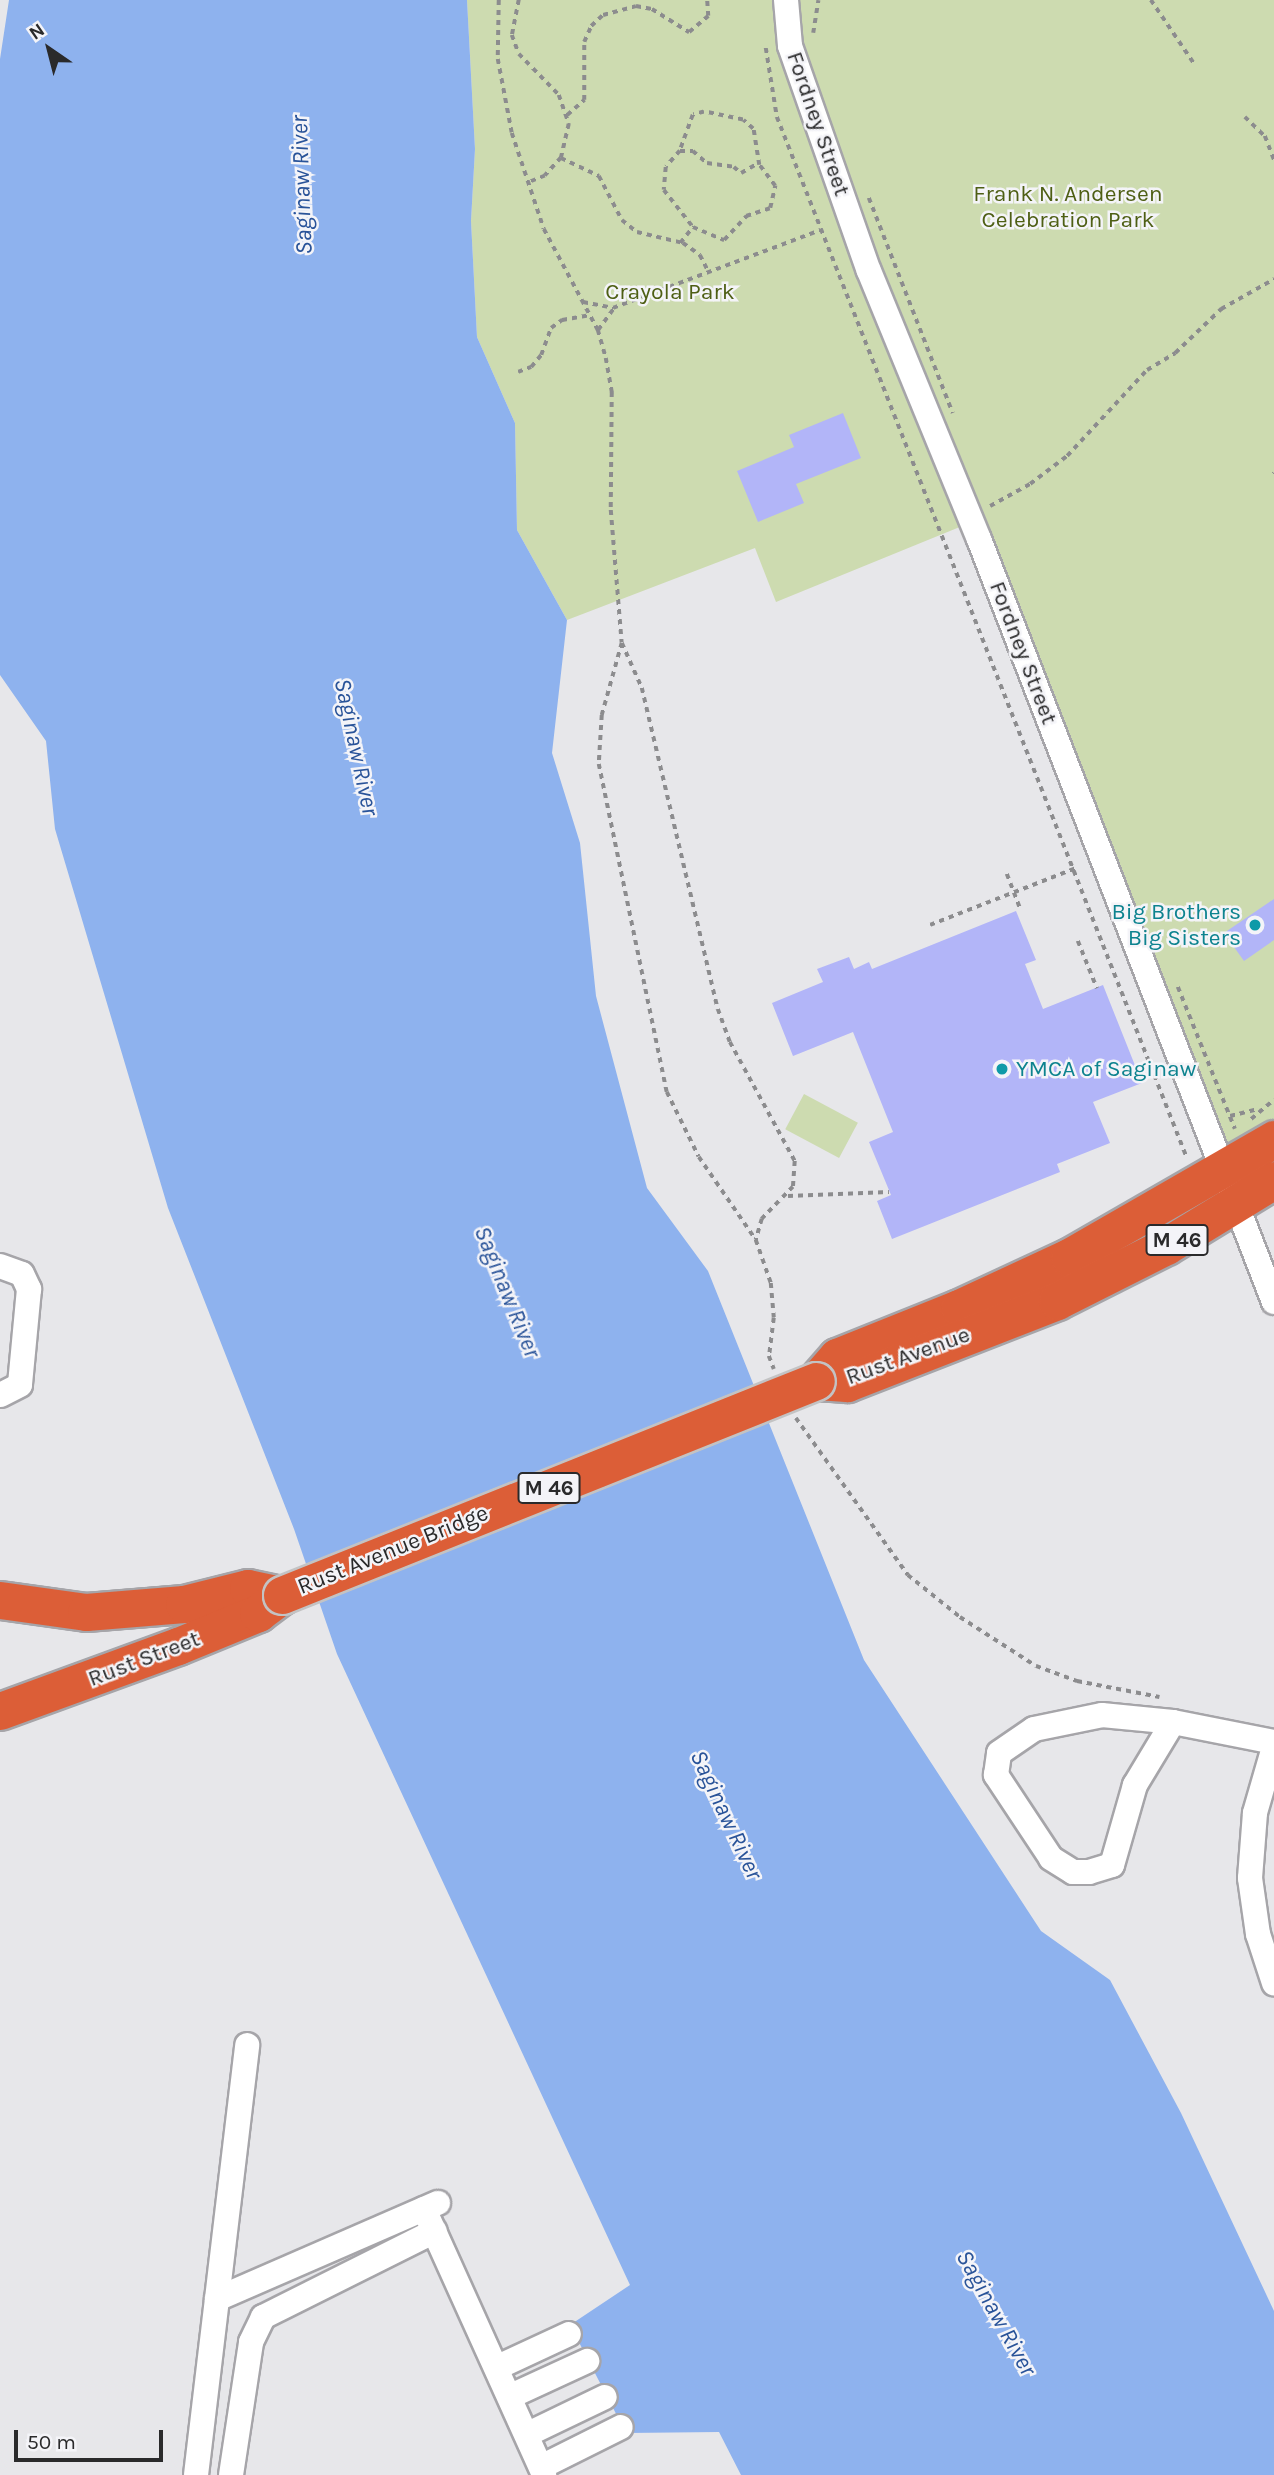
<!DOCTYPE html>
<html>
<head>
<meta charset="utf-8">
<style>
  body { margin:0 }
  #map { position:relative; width:1274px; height:2475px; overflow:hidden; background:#e7e7ea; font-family:Karla,sans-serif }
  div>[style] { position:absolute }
  .green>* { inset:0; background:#cddbb0; transform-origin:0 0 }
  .water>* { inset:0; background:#8eb2ee }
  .building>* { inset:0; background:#b2b5f8 }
  .path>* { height:3.5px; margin-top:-1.75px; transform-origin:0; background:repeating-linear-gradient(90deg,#8c8c8e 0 5px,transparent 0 10px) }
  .roads { filter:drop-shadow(2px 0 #a6a5a9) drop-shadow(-2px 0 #a6a5a9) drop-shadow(0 2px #a6a5a9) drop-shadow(0 -2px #a6a5a9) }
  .minor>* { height:24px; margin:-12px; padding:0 12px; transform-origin:12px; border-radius:12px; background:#fff }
  .highway>* { height:37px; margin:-18.5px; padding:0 18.5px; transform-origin:18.5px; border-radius:18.5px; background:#dc5e37 }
  .bridges { filter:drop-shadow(2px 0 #c3c3c4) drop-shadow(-2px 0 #c3c3c4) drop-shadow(0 2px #c3c3c4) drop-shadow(0 -2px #c3c3c4) }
  .highway-bridge>* { height:37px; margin:-18.5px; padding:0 18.5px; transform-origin:18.5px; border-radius:18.5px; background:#dc5e37 }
  .dots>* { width:19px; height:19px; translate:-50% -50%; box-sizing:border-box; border:4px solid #f4f4f8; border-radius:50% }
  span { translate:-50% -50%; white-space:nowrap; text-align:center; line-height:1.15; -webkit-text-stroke:5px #f4f4f8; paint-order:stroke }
  .shield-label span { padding:2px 5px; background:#f4f4f8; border:2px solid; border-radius:5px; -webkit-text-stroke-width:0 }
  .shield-label { font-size:21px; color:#2a2a2b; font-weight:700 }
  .street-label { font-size:23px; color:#2a2a2b }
  .park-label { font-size:23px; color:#4e5f14 }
  .culture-label { font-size:23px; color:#0d838f }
  .right { translate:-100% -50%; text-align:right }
  .left { translate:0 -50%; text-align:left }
  .water-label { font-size:24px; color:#295399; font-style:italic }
  .north { position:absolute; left:14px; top:14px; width:70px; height:70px; -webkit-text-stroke:5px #f4f4f8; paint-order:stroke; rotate:325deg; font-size:19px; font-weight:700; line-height:28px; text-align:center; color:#2a2a2b }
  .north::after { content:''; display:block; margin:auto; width:24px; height:32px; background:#2a2a2b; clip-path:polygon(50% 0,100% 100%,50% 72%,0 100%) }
  .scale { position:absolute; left:14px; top:2430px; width:149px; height:32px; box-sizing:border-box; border:4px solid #2a2a2b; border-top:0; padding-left:9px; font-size:21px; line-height:24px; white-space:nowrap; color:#2a2a2b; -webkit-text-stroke:5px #f4f4f8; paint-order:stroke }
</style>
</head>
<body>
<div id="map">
  <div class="green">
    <i style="clip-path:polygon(467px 0,1274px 0,1274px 1139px,1224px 1171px,972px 522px,776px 602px,755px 548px,567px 620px,517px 530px,515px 423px,477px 337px,471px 221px,475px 149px)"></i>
    <i style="left:804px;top:1094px;width:61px;height:40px;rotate:28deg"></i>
  </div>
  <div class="water">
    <i style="clip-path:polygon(9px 0,467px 0,475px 149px,471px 221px,477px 337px,515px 423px,517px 530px,567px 620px,552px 753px,580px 843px,596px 996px,647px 1188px,708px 1271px,864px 1660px,1041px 1931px,1110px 1980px,1181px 2113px,1274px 2311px,1274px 2475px,741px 2475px,719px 2432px,626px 2433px,570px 2325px,630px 2285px,337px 1654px,294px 1529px,168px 1208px,55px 829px,46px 741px,0 675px,0 59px)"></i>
  </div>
  <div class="building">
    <i style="clip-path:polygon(843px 413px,861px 458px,796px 484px,804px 503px,758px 522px,737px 471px,794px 447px,789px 435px)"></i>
    <i style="clip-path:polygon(1274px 899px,1274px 940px,1244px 961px,1224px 933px)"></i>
    <i style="clip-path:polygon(1016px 911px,1036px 960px,1025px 964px,1043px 1009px,1103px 985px,1142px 1083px,1093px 1102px,1110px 1143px,1057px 1164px,1060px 1172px,892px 1239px,877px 1201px,891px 1195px,869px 1142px,893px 1132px,853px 1032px,793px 1056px,772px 1003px,823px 982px,817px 969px,849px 957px,854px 969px,869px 962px,872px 969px)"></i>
  </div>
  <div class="path">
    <i style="left:499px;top:0;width:59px;rotate:91deg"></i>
    <i style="left:498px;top:59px;width:75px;rotate:79.3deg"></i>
    <i style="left:512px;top:133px;width:101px;rotate:71.6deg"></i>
    <i style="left:544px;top:229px;width:115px;rotate:61.9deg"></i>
    <i style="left:598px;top:330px;width:29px;rotate:74deg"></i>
    <i style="left:606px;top:358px;width:35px;rotate:80deg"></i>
    <i style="left:612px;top:392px;width:118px;rotate:90.5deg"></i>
    <i style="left:611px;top:510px;width:133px;rotate:85.3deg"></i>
    <i style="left:622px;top:643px;width:49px;rotate:66deg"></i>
    <i style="left:642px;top:688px;width:330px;rotate:76.7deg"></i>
    <i style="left:718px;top:1009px;width:35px;rotate:70deg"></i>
    <i style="left:730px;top:1042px;width:136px;rotate:61.4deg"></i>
    <i style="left:795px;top:1161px;width:26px;rotate:94deg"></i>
    <i style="left:793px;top:1187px;width:45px;rotate:134.1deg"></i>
    <i style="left:762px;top:1219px;width:22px;rotate:106deg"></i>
    <i style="left:519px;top:0;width:36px;rotate:101deg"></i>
    <i style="left:512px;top:35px;width:20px;rotate:70deg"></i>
    <i style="left:519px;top:54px;width:57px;rotate:45.7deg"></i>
    <i style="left:559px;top:95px;width:31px;rotate:71deg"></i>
    <i style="left:569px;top:124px;width:35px;rotate:103deg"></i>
    <i style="left:561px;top:158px;width:24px;rotate:132deg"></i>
    <i style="left:545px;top:176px;width:18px;rotate:158deg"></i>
    <i style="left:1151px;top:0;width:78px;rotate:55.9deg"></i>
    <i style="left:813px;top:33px;width:33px;rotate:-81deg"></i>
    <i style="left:766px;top:48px;width:70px;rotate:80.9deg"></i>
    <i style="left:777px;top:117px;width:1119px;rotate:68.5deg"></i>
    <i style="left:567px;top:115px;width:23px;rotate:-41deg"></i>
    <i style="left:584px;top:100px;width:58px;rotate:-90deg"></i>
    <i style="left:584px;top:42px;width:17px;rotate:-66deg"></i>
    <i style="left:591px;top:26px;width:16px;rotate:-43deg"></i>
    <i style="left:603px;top:15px;width:34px;rotate:-15deg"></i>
    <i style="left:636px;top:6px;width:16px;rotate:11deg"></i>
    <i style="left:652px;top:9px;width:44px;rotate:31.9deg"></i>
    <i style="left:689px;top:32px;width:25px;rotate:-40deg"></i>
    <i style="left:708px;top:16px;width:16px;rotate:-94deg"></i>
    <i style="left:1245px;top:117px;width:28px;rotate:44deg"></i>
    <i style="left:1265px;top:136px;width:26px;rotate:69deg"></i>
    <i style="left:680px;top:151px;width:13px"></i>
    <i style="left:693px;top:151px;width:18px;rotate:41deg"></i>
    <i style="left:707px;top:163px;width:27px;rotate:8deg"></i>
    <i style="left:734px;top:167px;width:9px;rotate:41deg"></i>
    <i style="left:741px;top:173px;width:20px;rotate:-30deg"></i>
    <i style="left:561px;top:158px;width:42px;rotate:25.3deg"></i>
    <i style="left:599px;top:176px;width:50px;rotate:62.4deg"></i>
    <i style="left:622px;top:220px;width:19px;rotate:39deg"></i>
    <i style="left:637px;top:232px;width:47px;rotate:13.4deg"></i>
    <i style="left:683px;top:243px;width:21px;rotate:35deg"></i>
    <i style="left:700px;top:255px;width:20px;rotate:63deg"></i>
    <i style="left:869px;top:198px;width:231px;rotate:68.7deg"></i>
    <i style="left:680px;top:243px;width:21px;rotate:-51deg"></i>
    <i style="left:693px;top:227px;width:34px;rotate:23deg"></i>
    <i style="left:724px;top:240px;width:33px;rotate:-47deg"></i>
    <i style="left:746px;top:216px;width:25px;rotate:-18deg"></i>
    <i style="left:770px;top:208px;width:23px;rotate:-77deg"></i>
    <i style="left:775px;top:186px;width:26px;rotate:-127deg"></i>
    <i style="left:759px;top:165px;width:36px;rotate:-99deg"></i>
    <i style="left:753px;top:129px;width:13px;rotate:-138deg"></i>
    <i style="left:743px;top:120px;width:40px;rotate:-168deg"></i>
    <i style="left:704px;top:112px;width:11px;rotate:165deg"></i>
    <i style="left:693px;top:115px;width:38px;rotate:110deg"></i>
    <i style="left:680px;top:151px;width:21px;rotate:131deg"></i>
    <i style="left:666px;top:167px;width:23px;rotate:95deg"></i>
    <i style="left:664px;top:190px;width:47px;rotate:51.9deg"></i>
    <i style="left:583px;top:302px;width:31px;rotate:11deg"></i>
    <i style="left:613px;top:308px;width:222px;rotate:-20.6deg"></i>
    <i style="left:598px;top:330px;width:26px;rotate:-54deg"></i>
    <i style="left:518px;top:372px;width:14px;rotate:-21deg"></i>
    <i style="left:531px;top:367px;width:16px;rotate:-50deg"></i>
    <i style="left:541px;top:355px;width:29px;rotate:-70deg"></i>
    <i style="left:551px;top:328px;width:14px;rotate:-36deg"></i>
    <i style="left:562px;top:320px;width:29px;rotate:-10deg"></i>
    <i style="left:1273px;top:474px;width:1px;rotate:-45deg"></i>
    <i style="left:990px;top:506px;width:46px;rotate:-28.8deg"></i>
    <i style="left:1030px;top:484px;width:46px;rotate:-37.1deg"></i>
    <i style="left:1067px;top:456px;width:117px;rotate:-47.1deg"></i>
    <i style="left:1147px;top:370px;width:33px;rotate:-31deg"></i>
    <i style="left:1175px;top:353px;width:64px;rotate:-43.7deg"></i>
    <i style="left:1221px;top:309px;width:61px;rotate:-29.5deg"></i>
    <i style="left:622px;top:643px;width:75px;rotate:105.5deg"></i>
    <i style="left:602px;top:715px;width:49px;rotate:93.5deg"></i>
    <i style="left:599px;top:764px;width:335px;rotate:78.3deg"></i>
    <i style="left:667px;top:1092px;width:72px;rotate:63.8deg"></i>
    <i style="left:699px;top:1157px;width:101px;rotate:55.5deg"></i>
    <i style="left:756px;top:1240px;width:46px;rotate:70.8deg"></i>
    <i style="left:771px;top:1283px;width:35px;rotate:85deg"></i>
    <i style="left:774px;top:1318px;width:38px;rotate:97deg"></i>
    <i style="left:769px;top:1356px;width:14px;rotate:69deg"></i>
    <i style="left:1007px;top:874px;width:39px;rotate:69deg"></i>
    <i style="left:930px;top:925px;width:157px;rotate:-21.3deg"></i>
    <i style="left:1078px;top:941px;width:51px;rotate:68deg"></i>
    <i style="left:1178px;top:987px;width:153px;rotate:68.1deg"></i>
    <i style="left:1230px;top:1116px;width:30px;rotate:-14deg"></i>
    <i style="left:1251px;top:1119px;width:30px;rotate:-40deg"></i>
    <i style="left:788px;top:1196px;width:101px;rotate:-2.3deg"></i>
    <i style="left:796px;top:1418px;width:193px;rotate:54.5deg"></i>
    <i style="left:908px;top:1575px;width:67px;rotate:38.9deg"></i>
    <i style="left:960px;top:1617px;width:90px;rotate:32.8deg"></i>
    <i style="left:1036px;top:1666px;width:44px;rotate:20.1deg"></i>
    <i style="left:1077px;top:1681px;width:84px;rotate:11deg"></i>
  </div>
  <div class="roads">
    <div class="minor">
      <i style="left:786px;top:0;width:46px;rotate:85deg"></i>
      <i style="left:790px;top:46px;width:238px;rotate:70.7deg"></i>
      <i style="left:869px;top:271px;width:290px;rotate:67.7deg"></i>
      <i style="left:979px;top:539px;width:818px;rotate:68.86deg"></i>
      <i style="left:0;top:1266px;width:23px;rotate:20deg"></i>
      <i style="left:22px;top:1274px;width:17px;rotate:65deg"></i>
      <i style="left:29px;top:1289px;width:96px;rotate:95.4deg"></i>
      <i style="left:20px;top:1385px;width:22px;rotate:153deg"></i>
      <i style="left:1173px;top:1722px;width:74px;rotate:121.1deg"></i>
      <i style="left:1135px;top:1785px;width:83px;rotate:106deg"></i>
      <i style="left:1112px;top:1865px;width:24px;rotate:163deg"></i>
      <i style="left:1089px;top:1872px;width:16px;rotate:180deg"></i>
      <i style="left:1073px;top:1872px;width:26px;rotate:-148deg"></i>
      <i style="left:1051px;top:1858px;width:100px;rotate:-123.5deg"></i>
      <i style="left:996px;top:1775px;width:22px;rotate:-82deg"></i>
      <i style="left:999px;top:1753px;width:42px;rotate:-34.4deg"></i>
      <i style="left:1034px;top:1729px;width:69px;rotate:-11.6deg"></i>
      <i style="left:1102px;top:1715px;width:71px;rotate:5.6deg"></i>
      <i style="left:1173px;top:1722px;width:103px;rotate:11.2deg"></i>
      <i style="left:1274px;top:1747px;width:69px;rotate:106.1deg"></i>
      <i style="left:1255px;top:1813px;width:65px;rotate:94.4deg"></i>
      <i style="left:1250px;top:1878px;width:57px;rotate:81.9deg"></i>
      <i style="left:1258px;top:1934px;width:52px;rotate:71.9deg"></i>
      <i style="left:424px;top:2209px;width:292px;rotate:65.7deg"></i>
      <i style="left:217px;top:2299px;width:241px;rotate:-23.5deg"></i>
      <i style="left:498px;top:2367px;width:78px;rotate:-24.9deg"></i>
      <i style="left:511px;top:2396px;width:84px;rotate:-24.7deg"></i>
      <i style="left:528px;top:2434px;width:85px;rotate:-25.7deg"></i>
      <i style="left:541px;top:2467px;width:89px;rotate:-26.6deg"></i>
      <i style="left:196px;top:2475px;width:433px;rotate:-83.2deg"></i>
      <i style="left:231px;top:2475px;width:134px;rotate:-81.4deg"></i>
      <i style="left:251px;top:2342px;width:28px;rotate:-64deg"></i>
      <i style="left:263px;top:2317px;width:192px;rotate:-26.6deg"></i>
    </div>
    <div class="highway">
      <i style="left:816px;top:1381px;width:32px;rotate:-49deg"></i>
      <i style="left:837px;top:1357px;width:131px;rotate:-21.9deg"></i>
      <i style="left:959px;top:1308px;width:121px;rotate:-24.9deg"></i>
      <i style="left:1069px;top:1257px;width:237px;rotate:-29.9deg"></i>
      <i style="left:816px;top:1381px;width:31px;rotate:4deg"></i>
      <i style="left:847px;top:1383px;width:225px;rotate:-21.3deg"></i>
      <i style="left:1057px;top:1301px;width:122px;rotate:-26.8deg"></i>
      <i style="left:1166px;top:1246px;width:127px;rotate:-31.4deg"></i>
      <i style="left:0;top:1600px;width:87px;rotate:7.9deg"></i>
      <i style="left:86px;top:1612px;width:98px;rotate:-4.7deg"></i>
      <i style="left:184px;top:1604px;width:66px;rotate:-14deg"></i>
      <i style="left:248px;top:1588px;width:35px;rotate:12deg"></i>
      <i style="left:0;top:1711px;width:189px;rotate:-20.1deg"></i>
      <i style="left:178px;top:1646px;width:87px;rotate:-22.4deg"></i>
      <i style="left:258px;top:1613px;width:30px;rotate:-37deg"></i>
    </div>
  </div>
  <div class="bridges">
    <div class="highway-bridge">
      <i style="left:282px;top:1595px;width:575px;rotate:-21.84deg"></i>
    </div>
  </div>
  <div class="dots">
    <i style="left:1255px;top:925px;background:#0f9aa8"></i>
    <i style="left:1002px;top:1069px;background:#0f9aa8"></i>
  </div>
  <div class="shield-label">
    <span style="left:1177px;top:1240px">M 46</span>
    <span style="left:549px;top:1488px">M 46</span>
  </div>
  <div class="street-label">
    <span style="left:818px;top:124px;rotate:71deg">Fordney Street</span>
    <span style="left:1023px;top:653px;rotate:69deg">Fordney Street</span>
    <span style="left:908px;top:1356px;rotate:-20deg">Rust Avenue</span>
    <span style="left:393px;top:1550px;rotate:-22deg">Rust Avenue Bridge</span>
    <span style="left:144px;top:1659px;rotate:-21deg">Rust Street</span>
  </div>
  <div class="park-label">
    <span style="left:1068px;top:207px">Frank N. Andersen<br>Celebration Park</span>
    <span style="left:670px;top:292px">Crayola Park</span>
  </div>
  <div class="culture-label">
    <span class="right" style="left:1241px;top:925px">Big Brothers<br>Big Sisters</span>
    <span class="left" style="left:1016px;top:1069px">YMCA of Saginaw</span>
  </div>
  <div class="water-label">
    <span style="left:302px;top:185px;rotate:-92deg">Saginaw River</span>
    <span style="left:356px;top:747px;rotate:78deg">Saginaw River</span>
    <span style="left:507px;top:1292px;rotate:68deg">Saginaw River</span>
    <span style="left:726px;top:1815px;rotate:65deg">Saginaw River</span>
    <span style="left:996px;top:2313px;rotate:61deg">Saginaw River</span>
  </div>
  <div class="north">N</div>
  <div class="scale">50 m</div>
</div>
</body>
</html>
